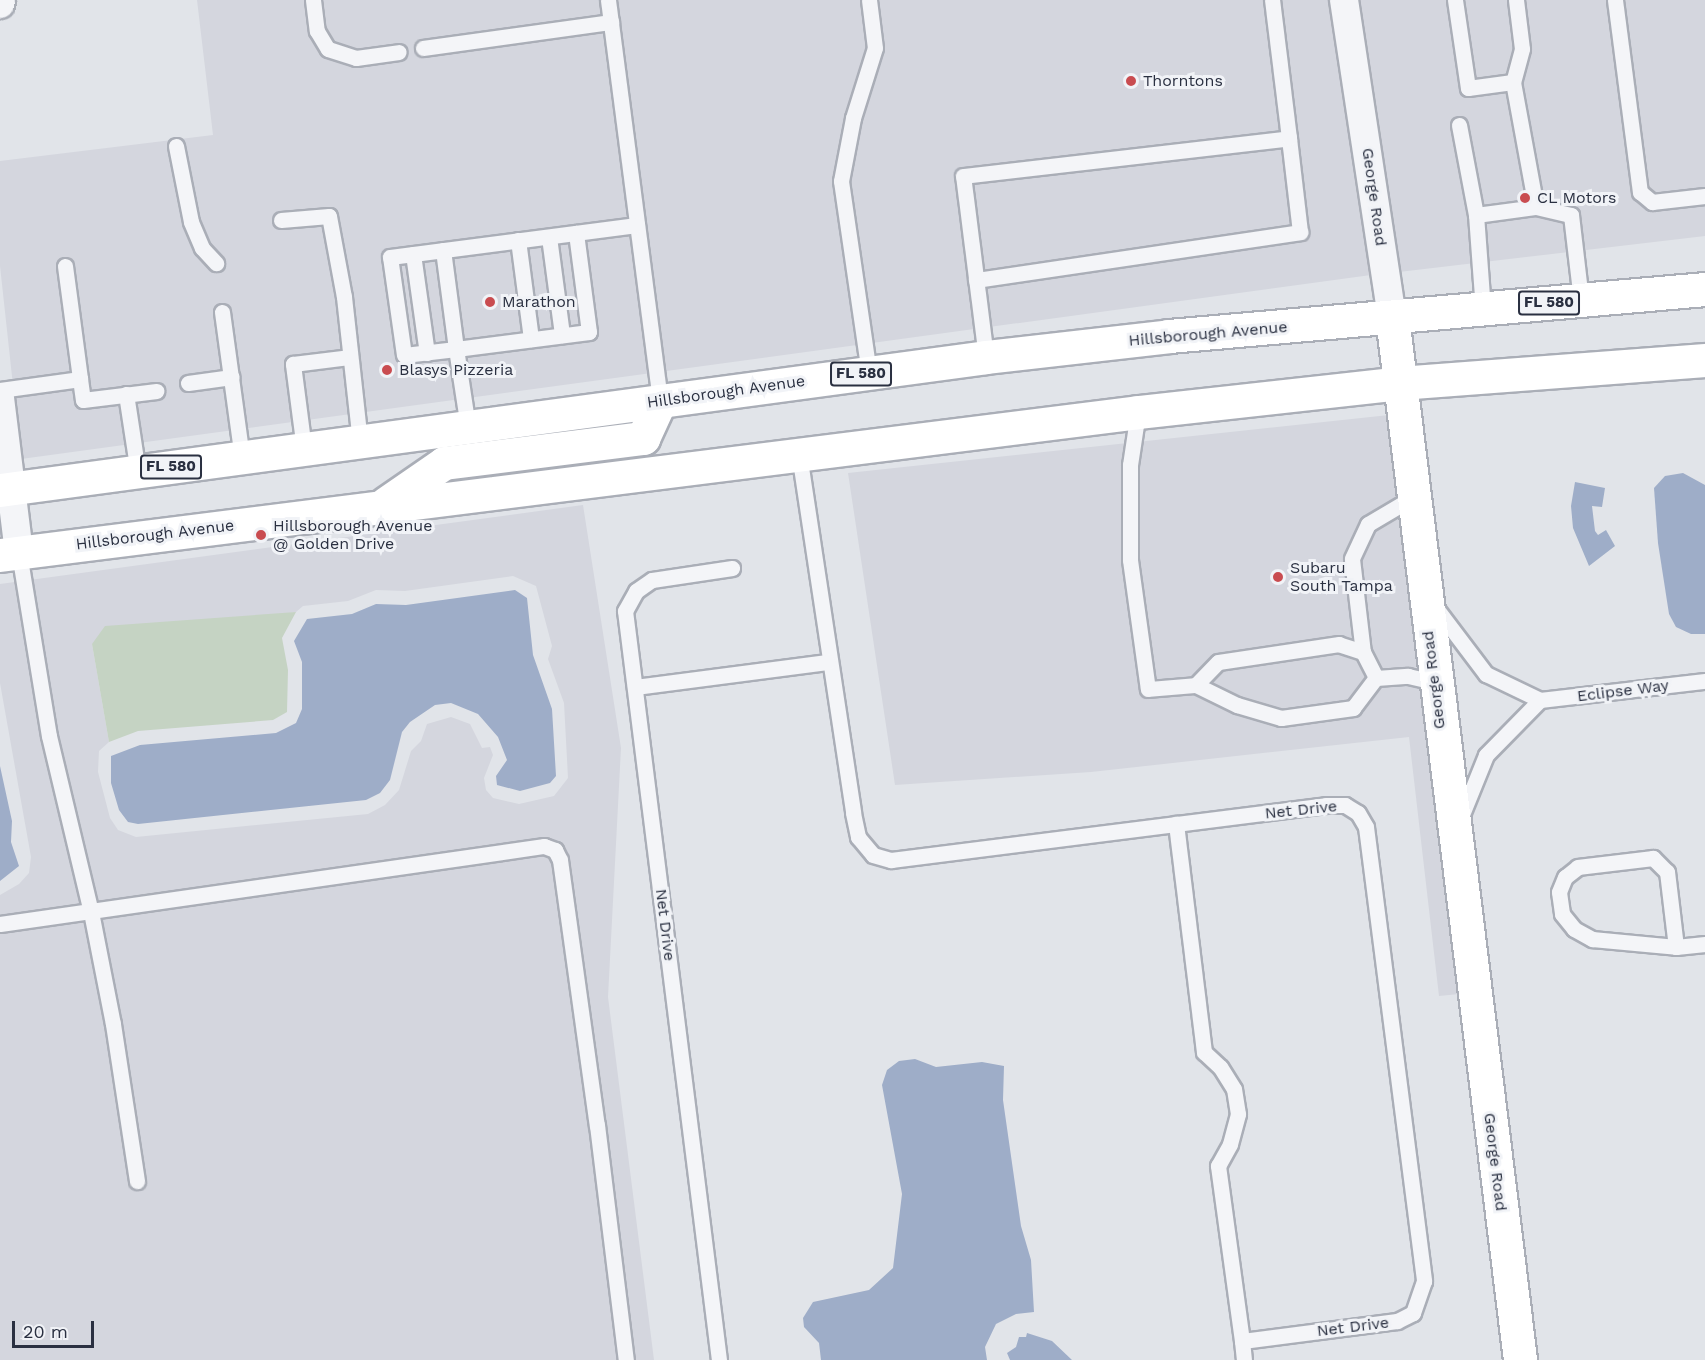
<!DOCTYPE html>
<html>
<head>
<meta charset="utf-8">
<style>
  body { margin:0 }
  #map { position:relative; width:1705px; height:1360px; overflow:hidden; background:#e1e4e9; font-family:"Work Sans",sans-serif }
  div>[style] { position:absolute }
  .built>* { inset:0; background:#d4d6de }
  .green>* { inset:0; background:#c5d3c3 }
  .water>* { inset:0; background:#9eadc8 }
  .roads { filter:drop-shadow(2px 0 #aaaeb7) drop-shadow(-2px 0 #aaaeb7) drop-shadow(0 2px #aaaeb7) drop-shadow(0 -2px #aaaeb7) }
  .lane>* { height:15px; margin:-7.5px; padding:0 7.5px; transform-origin:7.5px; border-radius:7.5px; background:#f4f5f8 }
  .street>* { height:28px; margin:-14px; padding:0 14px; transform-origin:14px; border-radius:14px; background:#f4f5f8 }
  .secondary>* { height:33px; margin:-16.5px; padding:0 16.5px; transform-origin:16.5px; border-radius:16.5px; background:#fff }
  .primary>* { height:33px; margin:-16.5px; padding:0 16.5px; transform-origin:16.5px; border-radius:16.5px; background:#fff }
  .dots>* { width:16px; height:16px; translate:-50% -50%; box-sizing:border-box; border:3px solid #f1f3f7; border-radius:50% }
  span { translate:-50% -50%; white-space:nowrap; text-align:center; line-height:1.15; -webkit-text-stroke:6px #f1f3f7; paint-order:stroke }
  .shield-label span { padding:2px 4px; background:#f1f3f7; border:2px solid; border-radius:4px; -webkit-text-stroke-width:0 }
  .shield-label { font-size:15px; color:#2a3041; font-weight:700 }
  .poi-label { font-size:16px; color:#2a3041 }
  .left { translate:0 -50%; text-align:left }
  .street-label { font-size:16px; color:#2a3041 }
  .scale { position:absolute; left:12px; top:1321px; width:82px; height:27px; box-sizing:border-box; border:3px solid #2a3041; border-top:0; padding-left:8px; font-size:18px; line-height:21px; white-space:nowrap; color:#2a3041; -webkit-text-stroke:4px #f1f3f7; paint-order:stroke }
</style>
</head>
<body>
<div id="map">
  <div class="built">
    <i style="clip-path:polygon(197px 0,1330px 0,1371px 275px,21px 459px,0 266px,0 161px,213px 135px)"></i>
    <i style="clip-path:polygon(1359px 0,1705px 0,1705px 236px,1399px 272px)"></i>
    <i style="clip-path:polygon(1389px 415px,1459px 994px,1439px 996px,1409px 737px,1091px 772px,895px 785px,848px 473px)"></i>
    <i style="clip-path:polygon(evenodd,583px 505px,621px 748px,608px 997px,654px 1360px,0 1360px,0 895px,19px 884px,29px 873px,31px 857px,0 683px,0 584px,583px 505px,513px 576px,536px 586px,552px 646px,548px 659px,564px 703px,568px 778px,554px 796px,519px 804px,493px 798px,486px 790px,484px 778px,493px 755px,490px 747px,482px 748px,470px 724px,451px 717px,427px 724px,421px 741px,411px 751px,399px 790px,385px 805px,368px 814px,136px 837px,118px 830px,110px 818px,98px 772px,99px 751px,109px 742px,92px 644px,296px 612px,303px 606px,348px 601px,376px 590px,405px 591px,513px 576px)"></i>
  </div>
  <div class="green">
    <i style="clip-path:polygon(296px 612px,282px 638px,288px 670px,287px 712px,273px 720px,138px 731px,109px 742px,92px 644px,105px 626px)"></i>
  </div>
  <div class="water">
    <i style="clip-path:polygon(1683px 473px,1705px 485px,1705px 634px,1691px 634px,1676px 627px,1669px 614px,1658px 543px,1654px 488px,1665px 476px)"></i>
    <i style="clip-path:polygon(1575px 482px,1605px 488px,1602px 507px,1592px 506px,1595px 531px,1598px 535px,1606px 530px,1615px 546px,1589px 566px,1573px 528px,1571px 506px)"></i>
    <i style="clip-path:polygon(515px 590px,527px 598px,533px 655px,552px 709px,556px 776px,550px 783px,520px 791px,497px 785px,496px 776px,507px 760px,498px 737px,478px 714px,451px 703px,435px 705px,410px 722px,402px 732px,390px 780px,380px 793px,366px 800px,138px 824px,128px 822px,119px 810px,111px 783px,111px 756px,140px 745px,276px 733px,296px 723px,302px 709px,302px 662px,294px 641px,307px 619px,352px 614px,376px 604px,406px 605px)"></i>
    <i style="clip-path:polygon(0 766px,12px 821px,11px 842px,19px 866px,0 881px)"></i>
    <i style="clip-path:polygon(915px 1059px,936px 1067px,982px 1062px,1004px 1066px,1003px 1100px,1021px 1226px,1031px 1260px,1034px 1312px,1016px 1314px,996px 1324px,985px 1347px,987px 1360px,821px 1360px,819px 1343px,804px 1327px,803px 1318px,813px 1302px,869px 1290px,893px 1268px,902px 1194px,882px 1085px,887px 1070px,899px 1061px)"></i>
    <i style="clip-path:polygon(1027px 1333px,1052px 1341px,1072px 1360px,1010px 1360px,1007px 1353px,1016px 1347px,1019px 1337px,1026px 1337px)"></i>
  </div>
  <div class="roads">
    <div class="lane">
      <i style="left:313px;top:0;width:31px;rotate:83deg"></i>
      <i style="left:317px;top:31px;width:21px;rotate:59deg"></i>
      <i style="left:328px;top:49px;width:29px;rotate:18deg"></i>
      <i style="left:356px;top:58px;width:43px;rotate:-7.9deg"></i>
      <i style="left:608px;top:0;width:404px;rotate:82.6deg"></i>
      <i style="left:1455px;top:0;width:89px;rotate:81.6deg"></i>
      <i style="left:1468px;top:88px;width:45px;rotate:-7.6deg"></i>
      <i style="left:1516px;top:0;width:49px;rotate:83deg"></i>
      <i style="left:1522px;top:49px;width:34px;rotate:105deg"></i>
      <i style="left:1513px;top:82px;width:127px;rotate:79.6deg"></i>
      <i style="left:1536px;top:207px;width:36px;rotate:13deg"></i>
      <i style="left:1571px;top:215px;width:86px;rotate:83.3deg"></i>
      <i style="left:1615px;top:0;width:194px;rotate:82.6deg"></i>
      <i style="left:1640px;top:192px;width:16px;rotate:40deg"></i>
      <i style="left:1652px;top:202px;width:53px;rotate:-6.5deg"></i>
      <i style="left:423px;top:48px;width:190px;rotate:-7.9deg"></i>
      <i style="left:1459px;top:125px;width:92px;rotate:79.3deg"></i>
      <i style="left:176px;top:146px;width:77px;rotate:78.8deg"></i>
      <i style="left:191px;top:222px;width:28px;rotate:67deg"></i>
      <i style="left:202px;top:248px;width:21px;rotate:47deg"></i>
      <i style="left:281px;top:220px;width:48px;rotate:-4.8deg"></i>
      <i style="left:329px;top:216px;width:82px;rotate:79.5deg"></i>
      <i style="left:344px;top:297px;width:146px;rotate:83.7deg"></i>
      <i style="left:549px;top:237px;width:99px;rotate:82.4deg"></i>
      <i style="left:518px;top:240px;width:100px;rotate:82.5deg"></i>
      <i style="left:443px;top:250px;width:100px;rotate:82.5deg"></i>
      <i style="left:456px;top:349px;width:134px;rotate:-7.3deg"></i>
      <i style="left:589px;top:332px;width:100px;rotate:-97.5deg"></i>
      <i style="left:413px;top:254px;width:100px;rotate:82deg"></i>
      <i style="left:65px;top:266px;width:114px;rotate:82.4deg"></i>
      <i style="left:976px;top:280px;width:328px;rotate:-8.4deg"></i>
      <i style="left:1300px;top:232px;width:95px;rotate:-96.7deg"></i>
      <i style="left:1483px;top:310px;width:95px;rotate:-94.2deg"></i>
      <i style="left:1476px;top:215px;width:61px;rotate:-7.6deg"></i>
      <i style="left:222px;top:312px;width:147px;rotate:82.2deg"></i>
      <i style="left:986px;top:357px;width:182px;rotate:-97.2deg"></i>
      <i style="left:963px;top:176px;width:328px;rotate:-6.6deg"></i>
      <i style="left:1289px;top:138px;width:139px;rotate:-97deg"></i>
      <i style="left:869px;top:373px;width:194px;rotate:-98.3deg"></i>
      <i style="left:841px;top:181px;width:64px;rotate:-79.2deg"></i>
      <i style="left:853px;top:118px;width:73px;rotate:-72.6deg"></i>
      <i style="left:875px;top:48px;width:48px;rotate:-97.1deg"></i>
      <i style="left:188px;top:383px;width:44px;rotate:-7.8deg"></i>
      <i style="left:0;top:390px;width:81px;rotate:-7.8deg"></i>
      <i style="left:80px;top:379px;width:21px;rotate:82deg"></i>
      <i style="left:83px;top:400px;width:74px;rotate:-7deg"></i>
      <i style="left:126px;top:394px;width:79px;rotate:81.3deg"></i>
      <i style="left:1138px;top:412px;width:54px;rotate:98.6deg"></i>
      <i style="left:1130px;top:465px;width:95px;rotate:90deg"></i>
      <i style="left:1130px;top:560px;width:130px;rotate:82.1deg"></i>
      <i style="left:1148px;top:689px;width:48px;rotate:-4.8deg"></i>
      <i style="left:468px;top:427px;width:79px;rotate:-98.7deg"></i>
      <i style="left:456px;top:349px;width:52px;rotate:173.4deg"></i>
      <i style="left:404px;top:355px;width:99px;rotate:-98.1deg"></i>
      <i style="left:390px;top:257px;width:249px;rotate:-7.4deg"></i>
      <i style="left:304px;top:449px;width:86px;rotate:-97.4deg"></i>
      <i style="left:293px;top:364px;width:56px;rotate:-7.1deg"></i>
      <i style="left:799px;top:454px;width:363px;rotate:81.4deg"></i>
      <i style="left:853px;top:813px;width:25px;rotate:78deg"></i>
      <i style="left:858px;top:837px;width:23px;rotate:50deg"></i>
      <i style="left:873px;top:855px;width:19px;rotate:16deg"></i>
      <i style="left:891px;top:860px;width:438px;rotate:-7.2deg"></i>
      <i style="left:1326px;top:805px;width:19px"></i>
      <i style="left:1345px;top:805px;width:15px;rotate:32deg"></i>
      <i style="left:1358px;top:813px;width:16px;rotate:60deg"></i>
      <i style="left:1366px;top:827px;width:458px;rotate:82.7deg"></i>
      <i style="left:1424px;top:1281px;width:34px;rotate:109deg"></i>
      <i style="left:1413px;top:1313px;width:18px;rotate:153deg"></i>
      <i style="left:1397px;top:1321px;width:156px;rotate:172.6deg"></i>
      <i style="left:1242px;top:1341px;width:177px;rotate:-97.8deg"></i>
      <i style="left:1218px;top:1166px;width:25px;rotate:-61deg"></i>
      <i style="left:1230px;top:1144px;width:31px;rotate:-75deg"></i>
      <i style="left:1238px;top:1114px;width:25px;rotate:-99deg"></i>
      <i style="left:1234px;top:1089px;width:26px;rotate:-122deg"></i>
      <i style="left:1220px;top:1067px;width:22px;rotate:-137deg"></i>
      <i style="left:1204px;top:1052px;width:230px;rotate:-97deg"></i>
      <i style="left:1412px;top:498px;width:51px;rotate:149.4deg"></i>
      <i style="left:1368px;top:524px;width:38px;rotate:115deg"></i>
      <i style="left:1352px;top:559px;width:94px;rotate:83.3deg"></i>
      <i style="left:1363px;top:652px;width:29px;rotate:63deg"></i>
      <i style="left:1376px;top:678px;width:32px;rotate:-4deg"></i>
      <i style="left:1408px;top:676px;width:28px;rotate:13deg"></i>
      <i style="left:19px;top:553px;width:185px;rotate:80.7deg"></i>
      <i style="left:49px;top:736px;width:181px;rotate:76.6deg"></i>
      <i style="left:91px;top:912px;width:114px;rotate:78.9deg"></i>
      <i style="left:113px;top:1024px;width:159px;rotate:81.3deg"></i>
      <i style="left:1436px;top:608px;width:83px;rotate:52.9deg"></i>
      <i style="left:1486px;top:674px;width:60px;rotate:25.7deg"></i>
      <i style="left:1540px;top:700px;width:166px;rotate:-6.6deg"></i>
      <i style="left:1363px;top:652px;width:25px;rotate:-162deg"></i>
      <i style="left:1339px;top:644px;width:122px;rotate:171.5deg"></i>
      <i style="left:1218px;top:662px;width:32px;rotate:134deg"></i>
      <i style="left:1196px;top:685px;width:46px;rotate:26deg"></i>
      <i style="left:1237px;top:705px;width:46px;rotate:16.5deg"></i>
      <i style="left:1281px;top:718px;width:73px;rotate:-7.9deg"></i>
      <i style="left:1353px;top:708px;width:38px;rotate:-53deg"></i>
      <i style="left:635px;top:687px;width:194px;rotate:-7.4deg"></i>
      <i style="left:1461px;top:817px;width:67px;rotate:-68deg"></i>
      <i style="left:1486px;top:755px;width:77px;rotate:-45.5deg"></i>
      <i style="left:0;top:924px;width:550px;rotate:-8.16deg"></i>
      <i style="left:544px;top:846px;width:12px;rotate:20deg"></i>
      <i style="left:555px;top:850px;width:11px;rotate:63deg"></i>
      <i style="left:560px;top:860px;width:268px;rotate:82.1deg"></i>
      <i style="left:597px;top:1125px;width:237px;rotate:83deg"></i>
      <i style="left:1676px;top:947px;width:76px;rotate:-96.8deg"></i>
      <i style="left:1667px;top:872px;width:20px;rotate:-135deg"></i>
      <i style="left:1653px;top:858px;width:76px;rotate:173.2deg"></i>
      <i style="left:1578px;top:867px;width:16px;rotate:142deg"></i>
      <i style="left:1565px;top:877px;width:16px;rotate:112deg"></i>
      <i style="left:1559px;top:892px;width:22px;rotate:82deg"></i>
      <i style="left:1562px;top:914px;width:19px;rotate:51deg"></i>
      <i style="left:1574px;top:929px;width:21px;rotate:29deg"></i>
      <i style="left:1592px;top:939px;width:84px;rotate:5.4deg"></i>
      <i style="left:1676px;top:947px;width:29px;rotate:-6deg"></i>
      <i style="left:1242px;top:1341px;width:19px;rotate:84deg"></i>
      <i style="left:719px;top:1360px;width:755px;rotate:-97.15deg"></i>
      <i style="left:625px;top:611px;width:23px;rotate:-61deg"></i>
      <i style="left:636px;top:591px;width:19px;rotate:-35deg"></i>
      <i style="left:652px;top:580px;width:81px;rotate:-8.5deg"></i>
    </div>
    <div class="street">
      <i style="left:1344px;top:0;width:321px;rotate:81.4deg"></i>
      <i style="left:0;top:4px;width:4px;rotate:-76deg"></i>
      <i style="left:0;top:398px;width:156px;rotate:83deg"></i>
    </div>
    <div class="secondary">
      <i style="left:1392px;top:317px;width:1051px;rotate:83deg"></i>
    </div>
    <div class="primary">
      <i style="left:0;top:490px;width:995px;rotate:-7.68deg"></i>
      <i style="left:986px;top:357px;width:184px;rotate:-6.5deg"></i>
      <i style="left:1169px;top:336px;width:538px;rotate:-5.01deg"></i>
      <i style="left:386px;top:503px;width:70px;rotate:-34.6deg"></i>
      <i style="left:444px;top:463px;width:201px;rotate:-7.2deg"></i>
      <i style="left:643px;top:438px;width:41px;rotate:-65.3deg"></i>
      <i style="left:0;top:555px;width:1147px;rotate:-7.16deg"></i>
      <i style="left:1138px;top:412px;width:263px;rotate:-6.3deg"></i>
      <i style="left:1399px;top:383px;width:307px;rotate:-4.3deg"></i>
    </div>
  </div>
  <div class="dots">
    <i style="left:1131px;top:81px;background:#c94c50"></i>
    <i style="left:1525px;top:198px;background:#c94c50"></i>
    <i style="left:490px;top:302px;background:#c94c50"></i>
    <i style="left:387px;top:370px;background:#c94c50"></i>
    <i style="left:261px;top:535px;background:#c94c50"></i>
    <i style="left:1278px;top:577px;background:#c94c50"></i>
  </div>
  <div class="shield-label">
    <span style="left:1549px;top:303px">FL 580</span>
    <span style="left:861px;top:374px">FL 580</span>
    <span style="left:171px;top:467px">FL 580</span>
  </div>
  <div class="poi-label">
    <span class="left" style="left:1143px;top:81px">Thorntons</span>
    <span class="left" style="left:1537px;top:198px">CL Motors</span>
    <span class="left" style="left:502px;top:302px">Marathon</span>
    <span class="left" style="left:399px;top:370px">Blasys Pizzeria</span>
    <span class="left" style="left:273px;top:535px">Hillsborough Avenue<br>@ Golden Drive</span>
    <span class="left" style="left:1290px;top:577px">Subaru<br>South Tampa</span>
  </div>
  <div class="street-label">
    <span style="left:1374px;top:197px;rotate:82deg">George Road</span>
    <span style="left:1208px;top:334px;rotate:-5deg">Hillsborough Avenue</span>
    <span style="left:726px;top:392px;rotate:-8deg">Hillsborough Avenue</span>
    <span style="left:155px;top:535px;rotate:-7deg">Hillsborough Avenue</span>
    <span style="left:1434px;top:680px;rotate:-97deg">George Road</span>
    <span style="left:1623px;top:691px;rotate:-7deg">Eclipse Way</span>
    <span style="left:1301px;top:810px;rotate:-6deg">Net Drive</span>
    <span style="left:665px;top:925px;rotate:83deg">Net Drive</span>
    <span style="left:1495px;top:1162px;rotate:83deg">George Road</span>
    <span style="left:1353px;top:1327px;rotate:-7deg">Net Drive</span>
  </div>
  <div class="scale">20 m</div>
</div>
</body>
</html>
